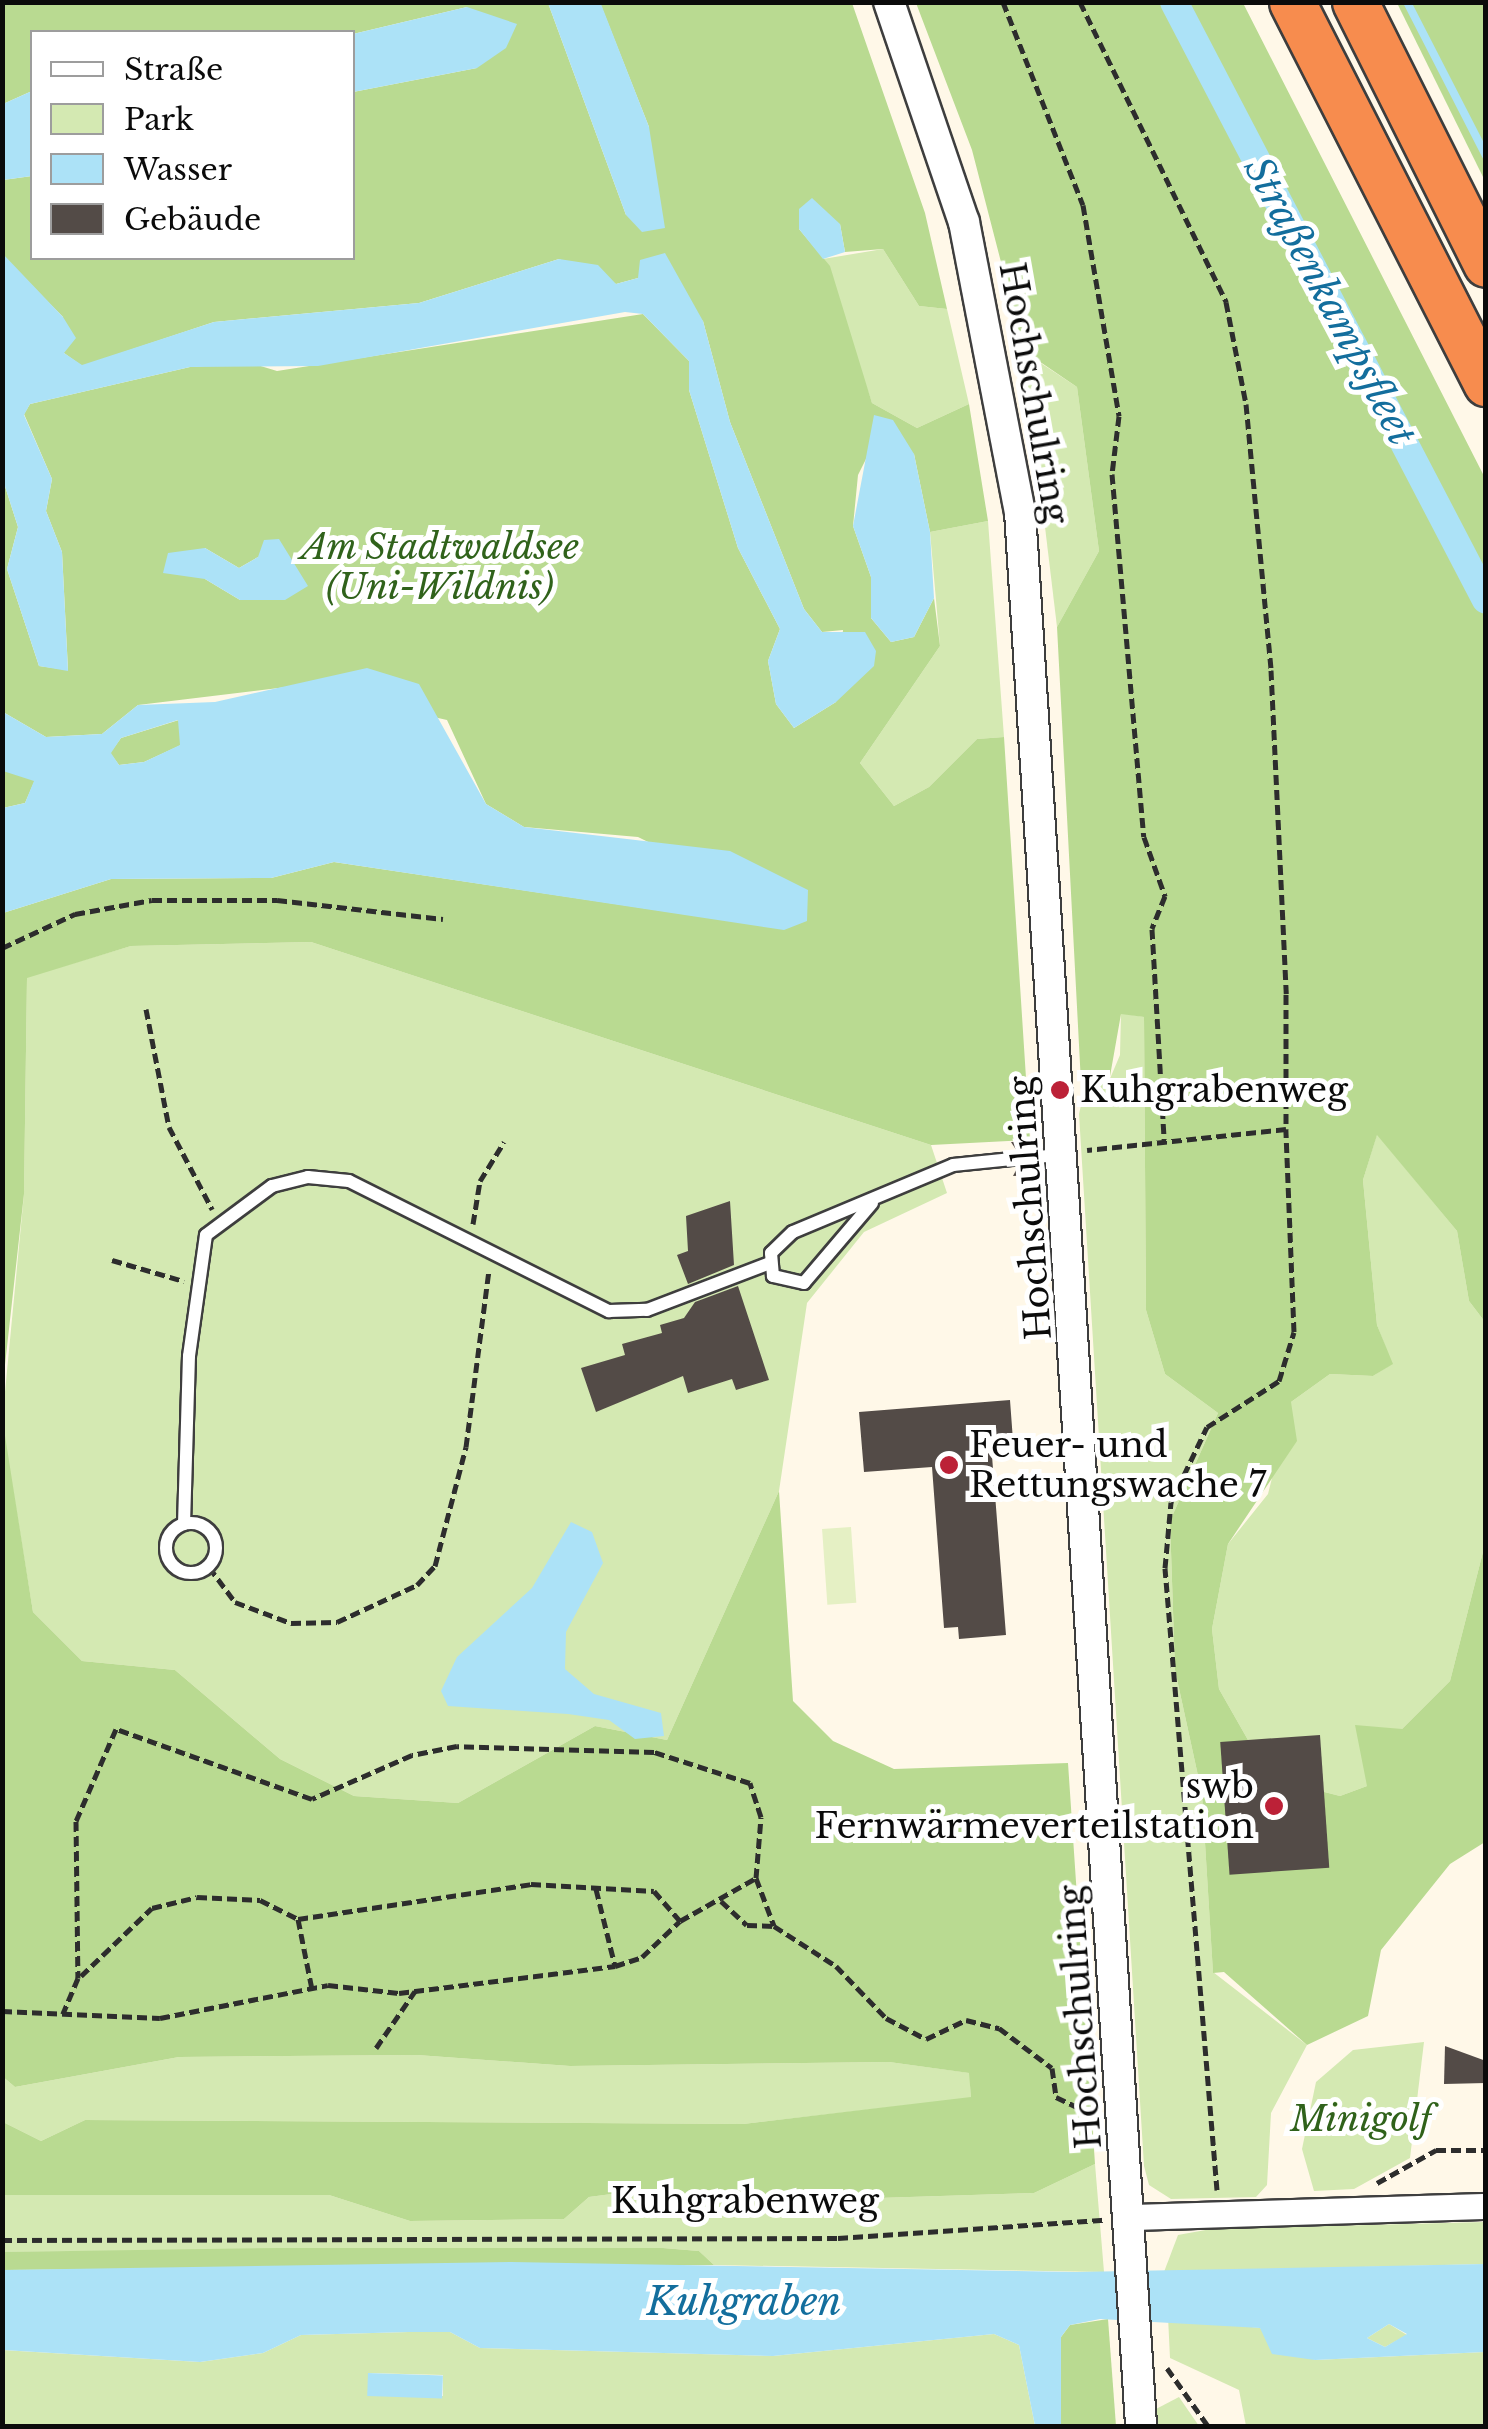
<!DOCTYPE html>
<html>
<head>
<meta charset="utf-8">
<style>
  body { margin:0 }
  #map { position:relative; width:1488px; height:2429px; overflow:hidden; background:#fff8e8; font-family:"Libre Baskerville",serif }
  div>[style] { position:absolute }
  .green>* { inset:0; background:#d4e9b2 }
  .forest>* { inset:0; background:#b9da91 }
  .pitch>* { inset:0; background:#e5f0c4; transform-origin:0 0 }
  .water>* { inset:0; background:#ace2f7; transform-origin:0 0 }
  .stream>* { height:8px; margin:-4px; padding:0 4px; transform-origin:4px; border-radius:4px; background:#ace2f7 }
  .canal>* { height:28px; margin:-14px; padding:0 14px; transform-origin:14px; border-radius:14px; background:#ace2f7 }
  .building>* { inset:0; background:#534b47; transform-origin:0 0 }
  .path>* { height:5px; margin-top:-2.5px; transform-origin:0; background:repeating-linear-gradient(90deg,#2d2d2d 0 10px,transparent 0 15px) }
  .roads { filter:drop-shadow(2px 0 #3e3e3e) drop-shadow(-2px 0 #3e3e3e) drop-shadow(0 2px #3e3e3e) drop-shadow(0 -2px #3e3e3e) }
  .service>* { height:12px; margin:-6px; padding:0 6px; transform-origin:6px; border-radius:6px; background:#fff }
  .service>.ring { margin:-6px; padding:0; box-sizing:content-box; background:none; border:12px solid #fff; border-radius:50% }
  .minor>* { height:25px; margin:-12.5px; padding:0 12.5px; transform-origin:12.5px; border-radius:12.5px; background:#fff }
  .tertiary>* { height:30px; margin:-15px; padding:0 15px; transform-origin:15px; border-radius:15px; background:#fff }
  .motorway>* { height:45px; margin:-22.5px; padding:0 22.5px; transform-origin:22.5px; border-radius:22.5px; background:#f78c4e }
  .dots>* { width:28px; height:28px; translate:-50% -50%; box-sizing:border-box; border:5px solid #fff; border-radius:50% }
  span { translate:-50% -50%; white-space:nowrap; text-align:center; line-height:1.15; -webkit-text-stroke:10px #fff; paint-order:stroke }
  .street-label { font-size:35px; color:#0b0b0b }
  .park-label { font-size:35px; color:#30621b; font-style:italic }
  .poi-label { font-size:35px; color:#0b0b0b }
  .left { translate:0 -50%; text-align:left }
  .right { translate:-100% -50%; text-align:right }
  .water-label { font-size:38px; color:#136e9d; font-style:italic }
  .frame { position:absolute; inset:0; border:5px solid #0b0b0b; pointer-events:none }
  .legend { position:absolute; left:30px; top:30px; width:325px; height:230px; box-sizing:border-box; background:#fff; border:2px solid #9d9d9d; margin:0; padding:12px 18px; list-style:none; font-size:30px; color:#0b0b0b }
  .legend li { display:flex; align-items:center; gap:20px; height:50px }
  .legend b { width:50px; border:2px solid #9d9d9d }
</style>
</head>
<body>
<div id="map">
  <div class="green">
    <i style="clip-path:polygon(883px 249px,919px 306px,947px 309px,969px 404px,917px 428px,872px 403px,823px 259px)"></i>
    <i style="clip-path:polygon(1024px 352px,1077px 387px,1099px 551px,1057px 627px)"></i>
    <i style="clip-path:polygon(988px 521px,1004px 737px,977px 739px,929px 787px,894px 806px,860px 763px,940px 646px,930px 532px)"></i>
    <i style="clip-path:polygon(311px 942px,931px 1145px,947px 1193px,864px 1232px,807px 1303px,779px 1491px,667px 1740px,595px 1726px,458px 1803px,354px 1796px,280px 1759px,175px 1670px,82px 1661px,33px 1612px,2px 1423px,24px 1194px,27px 977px,131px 946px)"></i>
    <i style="clip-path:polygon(1121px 1013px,1144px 1017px,1146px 1310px,1165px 1374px,1218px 1413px,1170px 1521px,1175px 1670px,1202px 1794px,1213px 1972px,1307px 2045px,1271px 2113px,1267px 2185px,1256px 2197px,1171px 2199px,1149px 2185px,1144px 2166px,1079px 1114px,1086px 1083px,1109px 1081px,1120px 1055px)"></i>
    <i style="clip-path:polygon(1377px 1134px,1457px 1231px,1469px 1301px,1485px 1322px,1485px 1544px,1450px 1681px,1402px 1729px,1367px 1786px,1340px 1796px,1301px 1786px,1252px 1747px,1219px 1689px,1212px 1629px,1228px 1544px,1268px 1494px,1291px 1402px,1330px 1374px,1373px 1376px,1392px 1364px,1377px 1325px,1363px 1180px)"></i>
    <i style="clip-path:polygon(1424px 2042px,1410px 2158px,1354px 2189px,1314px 2191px,1302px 2149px,1316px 2082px,1353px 2050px)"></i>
    <i style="clip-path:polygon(417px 2055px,570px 2066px,889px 2062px,970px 2073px,971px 2098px,743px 2124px,85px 2120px,41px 2141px,3px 2122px,2px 2076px,15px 2087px,179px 2057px)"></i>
    <i style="clip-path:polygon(1095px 2164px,1104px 2272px,714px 2265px,699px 2251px,663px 2248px,3px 2252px,3px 2195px,329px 2195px,410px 2221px,564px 2219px,589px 2197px,642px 2190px,721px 2203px,1034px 2193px)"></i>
    <i style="clip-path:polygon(1485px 2222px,1485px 2264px,1164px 2272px,1178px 2235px,1211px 2229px)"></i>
    <i style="clip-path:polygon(1168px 2317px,1260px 2328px,1315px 2360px,1485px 2352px,1485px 2426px,1246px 2426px,1239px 2390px,1170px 2358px)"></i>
    <i style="clip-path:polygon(1389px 2324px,1407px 2335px,1385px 2347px,1367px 2338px)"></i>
    <i style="clip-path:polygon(evenodd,409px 2332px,450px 2332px,480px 2348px,773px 2356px,994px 2334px,1019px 2345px,1035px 2426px,3px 2426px,2px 2350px,200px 2362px,263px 2353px,301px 2335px,409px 2332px,368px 2373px,443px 2375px,443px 2396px,368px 2396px,368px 2373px)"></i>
    <i style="clip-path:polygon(1179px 2397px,1199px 2426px,1157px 2426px,1156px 2409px)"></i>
  </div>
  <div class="forest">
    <i style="clip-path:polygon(evenodd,3px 3px,548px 3px,626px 215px,649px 127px,600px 3px,852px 3px,925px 213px,947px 309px,919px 306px,883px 249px,845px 252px,840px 224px,799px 229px,830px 266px,872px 403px,917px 428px,969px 404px,988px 521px,930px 532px,914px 454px,876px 439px,858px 475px,853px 526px,871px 577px,871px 618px,891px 642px,914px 637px,934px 598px,940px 646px,860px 763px,894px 806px,929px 787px,977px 739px,1004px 737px,1030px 1140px,931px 1145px,311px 942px,131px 946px,27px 978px,24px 1194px,3px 1383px,3px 913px,111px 879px,271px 878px,334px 862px,784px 929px,807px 920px,638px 837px,524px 827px,486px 804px,447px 720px,295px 686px,138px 705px,102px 734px,46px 737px,3px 712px,3px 480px,18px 527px,7px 569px,39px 666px,68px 670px,62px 552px,46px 511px,52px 479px,24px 414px,30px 404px,190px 367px,251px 363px,277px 371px,643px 314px,689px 361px,689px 390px,738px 548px,780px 629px,768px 661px,776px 704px,794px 728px,836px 702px,843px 630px,822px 632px,804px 609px,730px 422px,703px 321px,638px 278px,616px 284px,559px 259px,419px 303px,214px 322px,82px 366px,64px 353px,63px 317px,3px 256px,3px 180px,32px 176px,32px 258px,352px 258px,353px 92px,477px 68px,467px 7px,353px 34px,32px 32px,32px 91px,3px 104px,3px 3px,205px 548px,239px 568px,258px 557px,240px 600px,205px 579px,205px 548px)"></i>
    <i style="clip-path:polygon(916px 3px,1243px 3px,1485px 478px,1485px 1322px,1469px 1301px,1457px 1231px,1377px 1135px,1363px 1180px,1377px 1325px,1393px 1364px,1373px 1376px,1330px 1374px,1291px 1402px,1297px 1441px,1228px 1544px,1212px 1629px,1219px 1689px,1252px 1747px,1301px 1786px,1340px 1796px,1367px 1786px,1355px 1725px,1402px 1729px,1450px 1681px,1485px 1544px,1485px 1842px,1450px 1864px,1381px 1950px,1368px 2016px,1307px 2045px,1224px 1972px,1213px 1973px,1202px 1794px,1175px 1670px,1170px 1521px,1218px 1413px,1165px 1374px,1146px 1310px,1144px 1017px,1121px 1014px,1109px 1082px,1081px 1083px,1057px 627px,1099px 551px,1077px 387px,1024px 351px,972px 150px)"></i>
    <i style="clip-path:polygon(1397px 3px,1485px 3px,1485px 181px)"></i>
    <i style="clip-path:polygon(179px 720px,181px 745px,144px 762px,119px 765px,110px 753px,121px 738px)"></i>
    <i style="clip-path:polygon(13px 769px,35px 780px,25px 803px,3px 808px,3px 771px)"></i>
    <i style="clip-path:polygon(3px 1423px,33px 1612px,82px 1661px,175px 1670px,280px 1759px,354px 1796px,458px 1803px,595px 1726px,667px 1740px,779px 1491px,793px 1701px,833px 1741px,894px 1769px,1068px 1763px,1095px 2164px,1034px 2193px,721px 2203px,642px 2190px,589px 2197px,564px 2219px,410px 2221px,329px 2195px,3px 2195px,3px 2122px,41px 2141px,85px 2120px,743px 2124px,971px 2097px,969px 2073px,889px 2062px,570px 2066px,417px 2055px,179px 2057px,15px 2087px,2px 2076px)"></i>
    <i style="clip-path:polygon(279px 2248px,663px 2248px,699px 2251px,714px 2265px,3px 2270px,3px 2252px)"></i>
    <i style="clip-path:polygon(1108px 2319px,1116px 2426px,1061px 2426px,1061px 2337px,1070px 2325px)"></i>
  </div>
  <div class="pitch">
    <i style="left:851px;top:1527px;width:76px;height:29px;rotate:86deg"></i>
  </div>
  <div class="water">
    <i style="clip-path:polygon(548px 3px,601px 4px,649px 127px,665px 228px,642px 232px,626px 215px)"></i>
    <i style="clip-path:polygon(467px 7px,517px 24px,506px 48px,477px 68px,353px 92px,353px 34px)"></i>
    <i style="clip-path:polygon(32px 91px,32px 176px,3px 180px,3px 104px)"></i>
    <i style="clip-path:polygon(812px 198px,840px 224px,845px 252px,823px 259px,799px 229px,799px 209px)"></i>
    <i style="clip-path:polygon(665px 253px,703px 321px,730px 422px,804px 609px,822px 632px,865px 632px,876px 651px,874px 666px,836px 702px,794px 728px,776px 704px,768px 661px,780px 629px,738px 548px,689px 390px,689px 361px,643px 314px,625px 312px,318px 366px,190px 367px,30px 404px,24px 415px,52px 479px,46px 511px,62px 552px,68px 671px,39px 666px,7px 569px,18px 527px,3px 480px,3px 254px,63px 317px,76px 338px,64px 353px,82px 365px,214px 322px,419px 303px,559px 259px,598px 265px,616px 284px,638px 278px,640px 260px)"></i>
    <i style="clip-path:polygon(874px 415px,893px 420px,914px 454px,930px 532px,934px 598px,914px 637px,891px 642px,871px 618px,871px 577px,853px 526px)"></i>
    <i style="clip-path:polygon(279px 539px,308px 586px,285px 600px,240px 600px,205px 579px,163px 573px,168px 553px,205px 548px,239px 568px,258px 557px,264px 540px)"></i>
    <i style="clip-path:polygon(evenodd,367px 668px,419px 684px,486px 804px,524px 827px,730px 851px,808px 890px,807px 921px,784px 930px,334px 862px,271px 878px,111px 879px,3px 913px,3px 808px,25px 803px,34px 781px,3px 771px,3px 712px,46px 737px,102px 734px,138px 705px,215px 702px,367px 668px,178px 720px,180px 745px,144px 762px,119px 765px,111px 753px,121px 738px,178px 720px)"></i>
    <i style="clip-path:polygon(571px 1522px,592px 1532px,603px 1563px,566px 1632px,565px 1669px,594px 1694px,661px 1713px,664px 1736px,635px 1739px,609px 1720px,568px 1714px,448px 1706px,441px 1691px,457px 1657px,532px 1588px)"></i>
    <i style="clip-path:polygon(evenodd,511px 2262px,1076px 2272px,1485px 2264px,1485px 2352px,1315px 2360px,1272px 2354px,1260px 2328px,1100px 2319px,1070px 2325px,1061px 2337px,1061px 2426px,1035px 2426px,1019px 2345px,994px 2334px,773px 2356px,480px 2348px,450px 2332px,409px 2332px,301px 2335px,263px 2353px,200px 2362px,3px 2350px,2px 2270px,511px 2262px,1389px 2324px,1407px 2334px,1385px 2347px,1367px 2338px,1389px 2324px)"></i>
    <i style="left:368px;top:2373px;width:75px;height:23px;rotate:2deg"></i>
  </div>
  <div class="stream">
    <i style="left:1407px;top:2px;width:173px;rotate:62.8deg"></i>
  </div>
  <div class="canal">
    <i style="left:1174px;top:2px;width:674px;rotate:62.45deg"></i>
  </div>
  <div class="building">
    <i style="clip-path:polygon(1033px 1141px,1024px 1157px,1035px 1175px,1013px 1176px,1022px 1159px,1011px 1142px)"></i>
    <i style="clip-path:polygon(730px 1201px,734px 1265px,688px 1284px,677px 1255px,688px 1251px,686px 1216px)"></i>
    <i style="clip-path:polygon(738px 1286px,769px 1380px,736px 1390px,732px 1379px,688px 1393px,683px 1376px,596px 1412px,581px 1368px,625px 1355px,622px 1344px,662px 1333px,660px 1325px,684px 1318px,695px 1302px)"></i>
    <i style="clip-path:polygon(1010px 1400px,1014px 1454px,992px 1456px,1006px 1635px,959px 1639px,958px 1627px,944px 1628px,932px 1467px,864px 1472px,859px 1412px)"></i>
    <i style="left:1320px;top:1735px;width:133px;height:100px;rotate:86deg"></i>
    <i style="clip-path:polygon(1445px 2046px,1486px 2061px,1486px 2083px,1444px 2084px)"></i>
  </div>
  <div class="path">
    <i style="left:1003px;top:2px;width:218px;rotate:68.5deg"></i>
    <i style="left:1083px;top:205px;width:214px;rotate:80.3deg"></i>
    <i style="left:1119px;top:416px;width:58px;rotate:96.9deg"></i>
    <i style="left:1112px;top:474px;width:364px;rotate:85deg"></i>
    <i style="left:1144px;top:837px;width:63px;rotate:70.4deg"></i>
    <i style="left:1165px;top:896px;width:35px;rotate:112deg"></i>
    <i style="left:1152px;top:929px;width:211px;rotate:86.7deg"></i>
    <i style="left:1080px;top:2px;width:334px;rotate:64deg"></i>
    <i style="left:1226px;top:302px;width:104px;rotate:78.9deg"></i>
    <i style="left:1246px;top:404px;width:267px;rotate:84.6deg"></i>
    <i style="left:1271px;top:670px;width:324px;rotate:87.3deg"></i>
    <i style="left:1286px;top:994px;width:135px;rotate:90deg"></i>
    <i style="left:1286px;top:1129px;width:200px;rotate:174deg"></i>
    <i style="left:2px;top:948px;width:81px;rotate:-25deg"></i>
    <i style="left:75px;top:914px;width:78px;rotate:-10.3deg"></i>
    <i style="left:152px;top:900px;width:125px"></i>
    <i style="left:277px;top:900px;width:167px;rotate:6.5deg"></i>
    <i style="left:146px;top:1009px;width:120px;rotate:79deg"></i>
    <i style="left:169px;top:1127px;width:93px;rotate:62.3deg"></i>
    <i style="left:473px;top:1224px;width:44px;rotate:-80.8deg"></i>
    <i style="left:480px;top:1181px;width:46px;rotate:-58.4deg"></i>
    <i style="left:112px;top:1260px;width:75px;rotate:16.3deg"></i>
    <i style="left:209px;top:1567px;width:44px;rotate:53.4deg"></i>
    <i style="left:235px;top:1602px;width:60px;rotate:20.6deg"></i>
    <i style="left:291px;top:1623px;width:46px;rotate:-1.2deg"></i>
    <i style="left:337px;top:1622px;width:88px;rotate:-24.8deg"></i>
    <i style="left:417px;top:1585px;width:26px;rotate:-47deg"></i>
    <i style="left:435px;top:1566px;width:123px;rotate:-75.4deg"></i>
    <i style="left:466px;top:1447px;width:178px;rotate:-82.6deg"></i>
    <i style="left:756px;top:1878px;width:51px;rotate:69.4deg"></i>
    <i style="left:596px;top:1889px;width:79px;rotate:76.1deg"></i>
    <i style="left:721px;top:1901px;width:35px;rotate:43deg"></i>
    <i style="left:747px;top:1925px;width:27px;rotate:2deg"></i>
    <i style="left:774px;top:1926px;width:74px;rotate:32.8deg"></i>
    <i style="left:836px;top:1966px;width:72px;rotate:46.1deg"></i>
    <i style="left:886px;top:2018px;width:45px;rotate:27.7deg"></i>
    <i style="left:926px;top:2039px;width:44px;rotate:-25.4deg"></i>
    <i style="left:966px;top:2020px;width:34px;rotate:14deg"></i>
    <i style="left:999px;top:2028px;width:66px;rotate:37deg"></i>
    <i style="left:1052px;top:2068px;width:29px;rotate:82deg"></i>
    <i style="left:1056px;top:2097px;width:44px;rotate:25.4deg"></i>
    <i style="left:298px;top:1919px;width:71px;rotate:78.7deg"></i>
    <i style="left:81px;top:1976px;width:98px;rotate:-43.8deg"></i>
    <i style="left:152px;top:1908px;width:46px;rotate:-13.7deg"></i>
    <i style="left:197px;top:1897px;width:63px;rotate:2.7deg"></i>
    <i style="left:260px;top:1900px;width:42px;rotate:26.6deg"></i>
    <i style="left:298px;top:1919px;width:236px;rotate:-8.5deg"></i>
    <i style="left:531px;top:1884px;width:123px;rotate:3.3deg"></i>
    <i style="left:654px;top:1891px;width:40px;rotate:49deg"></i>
    <i style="left:2px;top:2011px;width:158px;rotate:2.5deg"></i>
    <i style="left:160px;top:2018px;width:171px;rotate:-11.1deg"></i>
    <i style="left:328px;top:1985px;width:71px;rotate:6.4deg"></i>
    <i style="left:399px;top:1993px;width:218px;rotate:-7.1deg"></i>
    <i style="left:615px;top:1966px;width:28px;rotate:-18deg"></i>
    <i style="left:642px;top:1957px;width:52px;rotate:-43.5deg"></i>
    <i style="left:680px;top:1921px;width:87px;rotate:-29.5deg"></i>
    <i style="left:756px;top:1878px;width:61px;rotate:-85.3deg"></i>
    <i style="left:761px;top:1817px;width:36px;rotate:-108deg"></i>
    <i style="left:750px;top:1783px;width:101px;rotate:-162.1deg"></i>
    <i style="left:654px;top:1752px;width:197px;rotate:-178.3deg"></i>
    <i style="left:457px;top:1746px;width:46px;rotate:168.7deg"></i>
    <i style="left:412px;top:1755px;width:109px;rotate:156.3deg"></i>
    <i style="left:312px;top:1799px;width:208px;rotate:-160.3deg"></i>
    <i style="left:116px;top:1729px;width:100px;rotate:113.5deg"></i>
    <i style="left:76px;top:1821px;width:157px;rotate:89.3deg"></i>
    <i style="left:78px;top:1978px;width:39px;rotate:113deg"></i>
    <i style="left:376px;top:2048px;width:69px;rotate:-55.6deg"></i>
    <i style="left:1377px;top:2183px;width:68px;rotate:-29.2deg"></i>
    <i style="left:1436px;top:2150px;width:50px"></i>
    <i style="left:1217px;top:2190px;width:624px;rotate:-94.78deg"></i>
    <i style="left:1165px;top:1568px;width:66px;rotate:-84.8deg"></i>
    <i style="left:1171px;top:1502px;width:83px;rotate:-64.4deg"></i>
    <i style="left:1207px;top:1427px;width:85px;rotate:-32.6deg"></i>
    <i style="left:1279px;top:1381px;width:51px;rotate:-73deg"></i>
    <i style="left:1294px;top:1332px;width:203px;rotate:-92.3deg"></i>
    <i style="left:2px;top:2240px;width:836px;rotate:-0.14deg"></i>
    <i style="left:838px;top:2238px;width:267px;rotate:-3.9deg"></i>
    <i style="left:1167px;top:2368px;width:71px;rotate:54.7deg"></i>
  </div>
  <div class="roads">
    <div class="service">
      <i style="left:1034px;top:1157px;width:28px;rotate:-4deg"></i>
      <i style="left:872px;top:1203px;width:105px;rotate:130.4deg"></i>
      <i style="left:804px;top:1283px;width:32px;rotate:-167deg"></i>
      <i style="left:773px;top:1276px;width:23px;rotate:-95deg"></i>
      <i style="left:771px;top:1253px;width:30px;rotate:-44deg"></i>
      <i style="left:793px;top:1232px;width:173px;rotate:-22.7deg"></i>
      <i style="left:953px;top:1165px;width:59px;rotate:-5.8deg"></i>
      <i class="ring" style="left:166px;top:1523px;width:38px;height:38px"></i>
      <i style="left:184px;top:1524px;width:168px;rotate:-88.3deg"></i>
      <i style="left:189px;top:1356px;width:122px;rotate:-82deg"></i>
      <i style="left:206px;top:1235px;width:82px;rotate:-36.6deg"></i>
      <i style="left:272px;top:1186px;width:37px;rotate:-14deg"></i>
      <i style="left:308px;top:1177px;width:41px;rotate:5.6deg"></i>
      <i style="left:349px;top:1181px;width:291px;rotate:26.6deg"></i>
      <i style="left:609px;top:1311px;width:38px;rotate:-2deg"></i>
      <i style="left:647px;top:1310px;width:132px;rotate:-20.9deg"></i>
    </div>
    <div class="minor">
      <i style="left:1130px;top:2217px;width:356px;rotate:-1.8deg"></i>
    </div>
    <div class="tertiary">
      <i style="left:889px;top:2px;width:232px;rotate:71.2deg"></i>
      <i style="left:964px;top:222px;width:295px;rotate:79.1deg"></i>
      <i style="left:1020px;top:512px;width:1918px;rotate:86.38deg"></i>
    </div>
    <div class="motorway">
      <i style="left:1292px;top:2px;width:428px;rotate:63deg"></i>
      <i style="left:1355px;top:2px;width:293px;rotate:63.4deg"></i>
    </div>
  </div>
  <div class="dots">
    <i style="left:1060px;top:1090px;background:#bc2137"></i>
    <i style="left:949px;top:1465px;background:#bc2137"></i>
    <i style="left:1274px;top:1806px;background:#bc2137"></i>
  </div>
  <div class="street-label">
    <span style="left:1034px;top:393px;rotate:80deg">Hochschulring</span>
    <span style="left:1030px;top:1208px;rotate:-94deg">Hochschulring</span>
    <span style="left:1080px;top:2017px;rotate:-94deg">Hochschulring</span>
    <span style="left:745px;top:2201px">Kuhgrabenweg</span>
  </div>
  <div class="park-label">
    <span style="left:440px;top:567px">Am Stadtwaldsee<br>(Uni-Wildnis)</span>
    <span style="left:1361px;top:2119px">Minigolf</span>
  </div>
  <div class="poi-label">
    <span class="left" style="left:1080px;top:1090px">Kuhgrabenweg</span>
    <span class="left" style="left:969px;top:1465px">Feuer- und<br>Rettungswache 7</span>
    <span class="right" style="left:1254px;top:1806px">swb<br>Fernwärmeverteilstation</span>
  </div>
  <div class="water-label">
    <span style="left:1330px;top:301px;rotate:62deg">Straßenkampsfleet</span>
    <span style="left:744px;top:2302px">Kuhgraben</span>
  </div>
  <div class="frame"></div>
  <ul class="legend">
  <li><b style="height:12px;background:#fff"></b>Straße</li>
  <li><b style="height:28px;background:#d4e9b2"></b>Park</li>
  <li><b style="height:28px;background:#ace2f7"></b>Wasser</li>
  <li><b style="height:28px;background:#534b47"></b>Gebäude</li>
  </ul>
</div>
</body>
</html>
